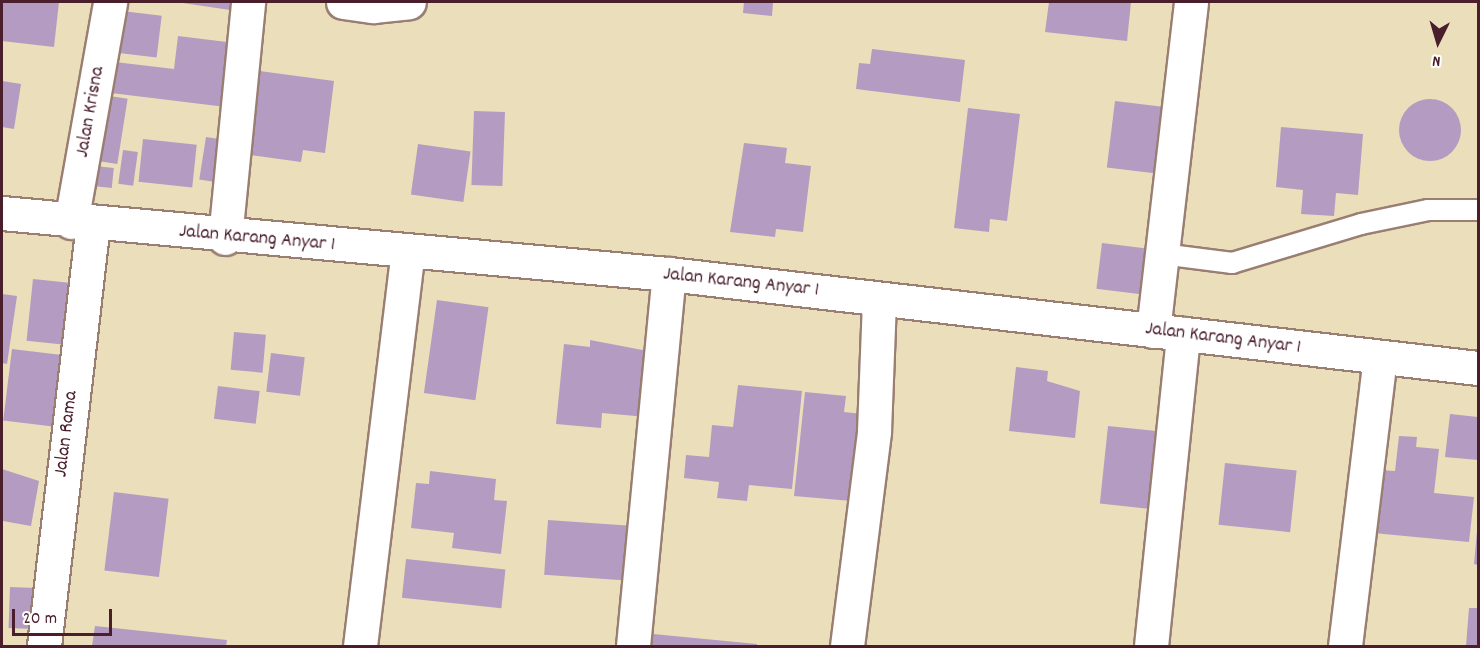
<!DOCTYPE html>
<html>
<head>
<meta charset="utf-8">
<style>
  body { margin:0 }
  #map { position:relative; width:1480px; height:648px; overflow:hidden; background:#ebdeba; font-family:Dekko,sans-serif }
  div>[style] { position:absolute }
  .building>* { inset:0; background:#b49bc1; transform-origin:0 0 }
  .round { border-radius:50% }
  .roads { filter:drop-shadow(2px 0 #9a7e72) drop-shadow(-2px 0 #9a7e72) drop-shadow(0 2px #9a7e72) drop-shadow(0 -2px #9a7e72) }
  .service>* { height:20px; margin:-10px; padding:0 10px; transform-origin:10px; border-radius:10px; background:#fff }
  .minor>* { height:33px; margin:-16.5px; padding:0 16.5px; transform-origin:16.5px; border-radius:16.5px; background:#fff }
  .primary>* { height:33px; margin:-16.5px; padding:0 16.5px; transform-origin:16.5px; border-radius:16.5px; background:#fff }
  span { translate:-50% -50%; white-space:nowrap; text-align:center; line-height:1.15; -webkit-text-stroke:4.5px #fff; paint-order:stroke }
  .street-label { font-size:20px; color:#4a1f2b }
  .frame { position:absolute; inset:0; border:3px solid #4a1f2b; pointer-events:none }
  .north { position:absolute; left:1408px; top:12px; width:60px; height:60px; -webkit-text-stroke:4px #fff; paint-order:stroke; rotate:185deg; font-size:16px; font-weight:700; line-height:24px; text-align:center; color:#4a1f2b }
  .north::after { content:''; display:block; margin:auto; width:21px; height:27px; background:#4a1f2b; clip-path:polygon(50% 0,100% 100%,50% 72%,0 100%) }
  .scale { position:absolute; left:12px; top:609px; width:100px; height:27px; box-sizing:border-box; border:3px solid #4a1f2b; border-top:0; padding-left:8px; font-size:18px; line-height:21px; white-space:nowrap; color:#4a1f2b; -webkit-text-stroke:4px #fff; paint-order:stroke }
</style>
</head>
<body>
<div id="map">
  <div class="building">
    <i style="clip-path:polygon(2px 2px,59px 2px,54px 47px,2px 41px)"></i>
    <i style="clip-path:polygon(176px 2px,231px 2px,230px 10px)"></i>
    <i style="clip-path:polygon(744px 2px,773px 2px,772px 16px,743px 13px)"></i>
    <i style="clip-path:polygon(1049px 2px,1131px 2px,1127px 41px,1045px 32px)"></i>
    <i style="left:122px;top:11px;width:40px;height:42px;rotate:7deg"></i>
    <i style="clip-path:polygon(178px 36px,235px 43px,226px 107px,111px 93px,115px 62px,174px 69px)"></i>
    <i style="clip-path:polygon(872px 49px,965px 60px,960px 102px,856px 89px,859px 63px,870px 64px)"></i>
    <i style="clip-path:polygon(253px 70px,334px 81px,325px 153px,303px 150px,301px 162px,243px 154px)"></i>
    <i style="clip-path:polygon(2px 81px,21px 84px,14px 129px,2px 127px)"></i>
    <i style="left:97px;top:94px;width:31px;height:66px;rotate:9deg"></i>
    <i class="round" style="left:1399px;top:99px;width:62px;height:62px"></i>
    <i style="left:1115px;top:101px;width:52px;height:67px;rotate:7deg"></i>
    <i style="clip-path:polygon(968px 108px,1020px 114px,1007px 221px,990px 219px,989px 232px,954px 228px)"></i>
    <i style="left:474px;top:111px;width:31px;height:74px;rotate:2deg"></i>
    <i style="clip-path:polygon(1281px 127px,1363px 134px,1358px 195px,1336px 193px,1334px 216px,1301px 214px,1303px 190px,1276px 187px)"></i>
    <i style="left:206px;top:137px;width:26px;height:43px;rotate:9deg"></i>
    <i style="left:143px;top:139px;width:54px;height:43px;rotate:6deg"></i>
    <i style="clip-path:polygon(744px 143px,787px 148px,785px 163px,811px 166px,803px 232px,776px 229px,775px 237px,730px 232px)"></i>
    <i style="left:418px;top:144px;width:53px;height:51px;rotate:8deg"></i>
    <i style="left:123px;top:150px;width:15px;height:34px;rotate:8deg"></i>
    <i style="left:85px;top:165px;width:29px;height:20px;rotate:6deg"></i>
    <i style="left:1102px;top:243px;width:49px;height:46px;rotate:7deg"></i>
    <i style="left:33px;top:279px;width:46px;height:62px;rotate:6deg"></i>
    <i style="clip-path:polygon(2px 294px,17px 296px,7px 364px,2px 363px)"></i>
    <i style="left:437px;top:300px;width:52px;height:94px;rotate:8deg"></i>
    <i style="left:234px;top:332px;width:32px;height:38px;rotate:5deg"></i>
    <i style="clip-path:polygon(590px 340px,653px 352px,647px 417px,602px 413px,601px 428px,556px 424px,564px 344px,590px 347px)"></i>
    <i style="left:12px;top:349px;width:50px;height:72px;rotate:7deg"></i>
    <i style="left:271px;top:353px;width:34px;height:39px;rotate:7deg"></i>
    <i style="clip-path:polygon(1016px 367px,1048px 371px,1047px 381px,1080px 391px,1075px 438px,1009px 431px)"></i>
    <i style="clip-path:polygon(738px 385px,802px 391px,792px 489px,749px 485px,747px 501px,717px 498px,719px 482px,684px 478px,686px 455px,709px 457px,712px 425px,733px 427px)"></i>
    <i style="left:218px;top:386px;width:42px;height:33px;rotate:7deg"></i>
    <i style="clip-path:polygon(805px 392px,846px 396px,844px 412px,872px 415px,863px 502px,794px 496px)"></i>
    <i style="clip-path:polygon(1450px 414px,1478px 417px,1478px 460px,1445px 457px)"></i>
    <i style="left:1108px;top:426px;width:51px;height:78px;rotate:6deg"></i>
    <i style="clip-path:polygon(1399px 436px,1417px 437px,1416px 447px,1439px 449px,1434px 493px,1474px 497px,1469px 542px,1373px 533px,1379px 470px,1395px 471px)"></i>
    <i style="left:1225px;top:463px;width:72px;height:62px;rotate:6deg"></i>
    <i style="clip-path:polygon(2px 469px,39px 481px,31px 526px,3px 521px)"></i>
    <i style="clip-path:polygon(430px 471px,496px 479px,494px 500px,507px 501px,501px 554px,452px 548px,454px 533px,411px 528px,416px 483px,429px 484px)"></i>
    <i style="left:114px;top:492px;width:55px;height:79px;rotate:7deg"></i>
    <i style="left:548px;top:520px;width:86px;height:55px;rotate:4deg"></i>
    <i style="clip-path:polygon(1477px 531px,1478px 531px,1478px 565px,1474px 564px)"></i>
    <i style="left:406px;top:559px;width:100px;height:39px;rotate:6deg"></i>
    <i style="left:10px;top:587px;width:26px;height:41px;rotate:2deg"></i>
    <i style="clip-path:polygon(1469px 608px,1478px 608px,1478px 646px,1466px 646px)"></i>
    <i style="clip-path:polygon(95px 626px,227px 640px,226px 646px,92px 646px)"></i>
    <i style="clip-path:polygon(653px 634px,757px 644px,757px 646px,652px 646px)"></i>
  </div>
  <div class="roads">
    <div class="service">
      <i style="left:1162px;top:254px;width:71px;rotate:7.3deg"></i>
      <i style="left:1232px;top:263px;width:135px;rotate:-16.8deg"></i>
      <i style="left:1361px;top:224px;width:68px;rotate:-11.8deg"></i>
      <i style="left:1428px;top:210px;width:50px"></i>
    </div>
    <div class="minor">
      <i style="left:343px;top:2px;width:30px;rotate:8deg"></i>
      <i style="left:373px;top:6px;width:36px;rotate:-6deg"></i>
      <i style="left:71px;top:222px;width:223px;rotate:-79.9deg"></i>
      <i style="left:225px;top:238px;width:237px;rotate:-84.4deg"></i>
      <i style="left:1153px;top:331px;width:331px;rotate:-83.4deg"></i>
      <i style="left:44px;top:646px;width:427px;rotate:-83.4deg"></i>
      <i style="left:360px;top:646px;width:397px;rotate:-83.1deg"></i>
      <i style="left:633px;top:646px;width:374px;rotate:-84.5deg"></i>
      <i style="left:847px;top:646px;width:217px;rotate:-82.8deg"></i>
      <i style="left:874px;top:431px;width:132px;rotate:-87.8deg"></i>
      <i style="left:1151px;top:646px;width:314px;rotate:-84.1deg"></i>
      <i style="left:1345px;top:646px;width:291px;rotate:-83.1deg"></i>
    </div>
    <div class="primary">
      <i style="left:2px;top:213px;width:670px;rotate:5.23deg"></i>
      <i style="left:669px;top:274px;width:814px;rotate:6.63deg"></i>
    </div>
  </div>
  <div class="street-label">
    <span style="left:91px;top:112px;rotate:-80deg">Jalan Krisna</span>
    <span style="left:257px;top:239px;rotate:5deg">Jalan Karang Anyar 1</span>
    <span style="left:741px;top:283px;rotate:6deg">Jalan Karang Anyar 1</span>
    <span style="left:1223px;top:339px;rotate:7deg">Jalan Karang Anyar 1</span>
    <span style="left:67px;top:434px;rotate:-83deg">Jalan Rama</span>
  </div>
  <div class="frame"></div>
  <div class="north">N</div>
  <div class="scale">20 m</div>
</div>
</body>
</html>
